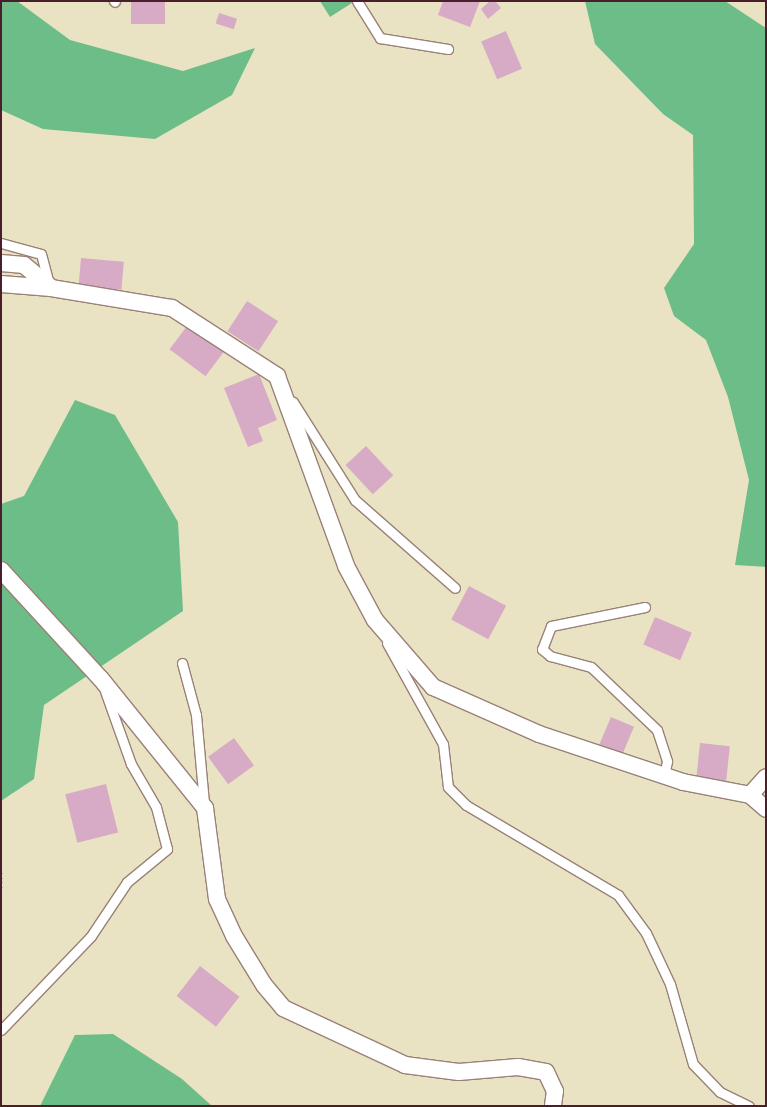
<!DOCTYPE html>
<html>
<head>
<meta charset="utf-8">
<style>
  body { margin:0 }
  #map { position:relative; width:767px; height:1107px; overflow:hidden; background:#eae3c3; font-family:"IM FELL Great Primer",serif }
  div>[style] { position:absolute }
  .forest>* { inset:0; background:#6dbd88 }
  .building>* { inset:0; background:#d7abc6; transform-origin:0 0 }
  .path>* { height:3px; margin-top:-1.5px; transform-origin:0; background:repeating-linear-gradient(90deg,#9a8177 0 1px,transparent 0 5px) }
  .roads { filter:drop-shadow(1px 0 #9a8177) drop-shadow(-1px 0 #9a8177) drop-shadow(0 1px #9a8177) drop-shadow(0 -1px #9a8177) }
  .service>* { height:9px; margin:-4.5px; padding:0 4.5px; transform-origin:4.5px; border-radius:4.5px; background:#fff }
  .minor>* { height:16px; margin:-8px; padding:0 8px; transform-origin:8px; border-radius:8px; background:#fff }
  span { translate:-50% -50%; white-space:nowrap; text-align:center; line-height:1.15; -webkit-text-stroke:4px #f7f3e8; paint-order:stroke }
  .frame { position:absolute; inset:0; border:2px solid #4a1f2b; pointer-events:none }
</style>
</head>
<body>
<div id="map">
  <div class="forest">
    <i style="clip-path:polygon(1px 1px,17px 1px,70px 40px,183px 71px,255px 48px,232px 95px,155px 139px,43px 129px,1px 110px)"></i>
    <i style="clip-path:polygon(320px 1px,355px 1px,330px 17px)"></i>
    <i style="clip-path:polygon(585px 1px,725px 1px,766px 28px,766px 567px,735px 565px,749px 480px,728px 397px,706px 340px,674px 316px,664px 288px,694px 244px,693px 135px,663px 114px,595px 44px)"></i>
    <i style="clip-path:polygon(75px 400px,115px 415px,178px 522px,183px 611px,44px 705px,34px 779px,1px 801px,1px 504px,24px 496px)"></i>
    <i style="clip-path:polygon(113px 1034px,182px 1079px,212px 1106px,40px 1106px,75px 1035px)"></i>
  </div>
  <div class="building">
    <i style="left:131px;top:1px;width:34px;height:23px"></i>
    <i style="clip-path:polygon(443px 1px,480px 1px,470px 27px,438px 15px)"></i>
    <i style="clip-path:polygon(490px 1px,495px 1px,501px 8px,488px 19px,481px 9px)"></i>
    <i style="left:219px;top:13px;width:19px;height:11px;rotate:18deg"></i>
    <i style="left:506px;top:31px;width:41px;height:27px;rotate:67deg"></i>
    <i style="left:81px;top:258px;width:43px;height:28px;rotate:5deg"></i>
    <i style="left:247px;top:301px;width:37px;height:36px;rotate:33deg"></i>
    <i style="left:190px;top:322px;width:45px;height:34px;rotate:37deg"></i>
    <i style="clip-path:polygon(259px 374px,277px 420px,258px 428px,263px 441px,248px 447px,224px 388px)"></i>
    <i style="left:366px;top:446px;width:40px;height:28px;rotate:47deg"></i>
    <i style="left:469px;top:586px;width:42px;height:38px;rotate:28deg"></i>
    <i style="left:655px;top:617px;width:40px;height:30px;rotate:23deg"></i>
    <i style="left:611px;top:717px;width:25px;height:30px;rotate:23deg"></i>
    <i style="left:234px;top:738px;width:34px;height:32px;rotate:54deg"></i>
    <i style="left:700px;top:743px;width:30px;height:38px;rotate:6deg"></i>
    <i style="left:106px;top:784px;width:50px;height:42px;rotate:76deg"></i>
    <i style="left:200px;top:966px;width:50px;height:38px;rotate:38deg"></i>
  </div>
  <div class="path">
    <i style="left:1px;top:872px;width:18px;rotate:90deg"></i>
  </div>
  <div class="roads">
    <div class="service">
      <i style="left:114px;top:1px;width:1px;rotate:45deg"></i>
      <i style="left:357px;top:1px;width:44px;rotate:58.1deg"></i>
      <i style="left:380px;top:38px;width:69px;rotate:9.2deg"></i>
      <i style="left:1px;top:243px;width:41px;rotate:15.4deg"></i>
      <i style="left:41px;top:254px;width:30px;rotate:75deg"></i>
      <i style="left:293px;top:402px;width:116px;rotate:57.7deg"></i>
      <i style="left:355px;top:500px;width:133px;rotate:41.3deg"></i>
      <i style="left:645px;top:607px;width:96px;rotate:168.6deg"></i>
      <i style="left:551px;top:626px;width:25px;rotate:111deg"></i>
      <i style="left:542px;top:649px;width:11px;rotate:41deg"></i>
      <i style="left:550px;top:656px;width:42px;rotate:15deg"></i>
      <i style="left:591px;top:667px;width:91px;rotate:43.7deg"></i>
      <i style="left:657px;top:730px;width:33px;rotate:72deg"></i>
      <i style="left:667px;top:761px;width:15px;rotate:101deg"></i>
      <i style="left:387px;top:643px;width:115px;rotate:61deg"></i>
      <i style="left:443px;top:744px;width:43px;rotate:83.4deg"></i>
      <i style="left:448px;top:787px;width:25px;rotate:45deg"></i>
      <i style="left:466px;top:805px;width:177px;rotate:30.6deg"></i>
      <i style="left:618px;top:895px;width:47px;rotate:53.6deg"></i>
      <i style="left:646px;top:933px;width:56px;rotate:64.8deg"></i>
      <i style="left:670px;top:984px;width:83px;rotate:74deg"></i>
      <i style="left:693px;top:1064px;width:39px;rotate:46deg"></i>
      <i style="left:720px;top:1092px;width:32px;rotate:26deg"></i>
      <i style="left:182px;top:663px;width:54px;rotate:74.9deg"></i>
      <i style="left:196px;top:715px;width:88px;rotate:84.8deg"></i>
      <i style="left:1px;top:1030px;width:130px;rotate:-46.2deg"></i>
      <i style="left:91px;top:936px;width:65px;rotate:-56.3deg"></i>
      <i style="left:127px;top:882px;width:52px;rotate:-39.5deg"></i>
      <i style="left:167px;top:849px;width:43px;rotate:-104.7deg"></i>
      <i style="left:156px;top:807px;width:50px;rotate:-120.2deg"></i>
      <i style="left:131px;top:764px;width:77px;rotate:-109.6deg"></i>
    </div>
    <div class="minor">
      <i style="left:1px;top:263px;width:23px;rotate:5deg"></i>
      <i style="left:24px;top:265px;width:35px;rotate:40deg"></i>
      <i style="left:1px;top:284px;width:50px;rotate:4.6deg"></i>
      <i style="left:51px;top:288px;width:123px;rotate:9.4deg"></i>
      <i style="left:172px;top:308px;width:125px;rotate:32.9deg"></i>
      <i style="left:277px;top:376px;width:202px;rotate:70deg"></i>
      <i style="left:346px;top:566px;width:61px;rotate:61.8deg"></i>
      <i style="left:375px;top:620px;width:89px;rotate:49.1deg"></i>
      <i style="left:433px;top:687px;width:116px;rotate:23.9deg"></i>
      <i style="left:539px;top:734px;width:152px;rotate:18.4deg"></i>
      <i style="left:683px;top:782px;width:68px;rotate:11deg"></i>
      <i style="left:750px;top:795px;width:21px;rotate:41deg"></i>
      <i style="left:1px;top:570px;width:148px;rotate:47.5deg"></i>
      <i style="left:101px;top:679px;width:166px;rotate:51.1deg"></i>
      <i style="left:205px;top:808px;width:92px;rotate:82.5deg"></i>
      <i style="left:217px;top:899px;width:41px;rotate:65.3deg"></i>
      <i style="left:234px;top:936px;width:57px;rotate:58.5deg"></i>
      <i style="left:264px;top:985px;width:30px;rotate:50deg"></i>
      <i style="left:283px;top:1008px;width:135px;rotate:25deg"></i>
      <i style="left:405px;top:1065px;width:54px;rotate:7.4deg"></i>
      <i style="left:459px;top:1072px;width:59px;rotate:-4.8deg"></i>
      <i style="left:518px;top:1067px;width:28px;rotate:10deg"></i>
      <i style="left:546px;top:1072px;width:21px;rotate:65deg"></i>
      <i style="left:555px;top:1091px;width:15px;rotate:98deg"></i>
      <i style="left:750px;top:795px;width:24px;rotate:-48deg"></i>
    </div>
  </div>
  <div class="frame"></div>
</div>
</body>
</html>
